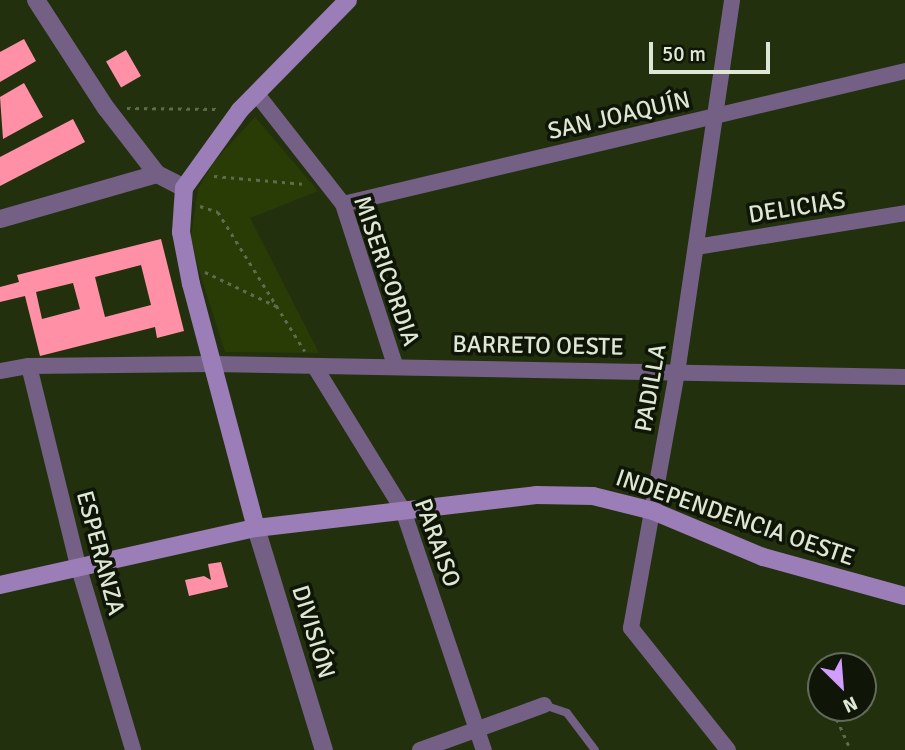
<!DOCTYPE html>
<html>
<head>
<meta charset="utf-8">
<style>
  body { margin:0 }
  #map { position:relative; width:905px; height:750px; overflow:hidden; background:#22300e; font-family:Signika,sans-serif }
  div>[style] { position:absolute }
  .green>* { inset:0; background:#293c06 }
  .building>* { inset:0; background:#ff90a6; transform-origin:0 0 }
  .path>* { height:2.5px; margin-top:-1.25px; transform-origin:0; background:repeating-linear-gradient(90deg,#5e6b4d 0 3.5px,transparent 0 8.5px) }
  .service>* { height:8px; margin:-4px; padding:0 4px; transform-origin:4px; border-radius:4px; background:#736084 }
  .minor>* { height:16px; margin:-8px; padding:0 8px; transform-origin:8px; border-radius:8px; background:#736084 }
  .tertiary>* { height:18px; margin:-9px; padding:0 9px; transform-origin:9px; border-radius:9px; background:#736084 }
  .secondary>* { height:18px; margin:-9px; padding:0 9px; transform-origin:9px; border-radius:9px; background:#9b7db7 }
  span { translate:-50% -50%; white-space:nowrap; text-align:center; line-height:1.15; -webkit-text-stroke:7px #0f1607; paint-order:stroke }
  .street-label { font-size:24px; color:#dee7d3 }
  .north { position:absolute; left:807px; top:652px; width:70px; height:70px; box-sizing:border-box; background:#0f1607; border:2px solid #626a59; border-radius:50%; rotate:155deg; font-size:19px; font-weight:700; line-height:28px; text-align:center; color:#dee7d3 }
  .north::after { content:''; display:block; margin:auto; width:24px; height:32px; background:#d19dfe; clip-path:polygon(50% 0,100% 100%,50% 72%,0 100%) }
  .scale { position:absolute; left:649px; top:42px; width:121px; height:32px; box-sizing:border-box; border:4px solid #dee7d3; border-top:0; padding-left:9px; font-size:21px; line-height:24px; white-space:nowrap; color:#dee7d3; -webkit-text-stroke:5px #0f1607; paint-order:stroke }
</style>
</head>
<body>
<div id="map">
  <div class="green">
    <i style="clip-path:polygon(255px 117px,318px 191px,250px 218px,319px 353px,225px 352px,199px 270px,191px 237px,198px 189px,213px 163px)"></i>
  </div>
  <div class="building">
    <i style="clip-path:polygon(24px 39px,36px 61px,0 82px,0 52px)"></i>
    <i style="left:126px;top:50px;width:30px;height:23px;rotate:60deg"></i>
    <i style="clip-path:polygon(24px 83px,43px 117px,3px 139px,0 97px)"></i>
    <i style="clip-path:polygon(73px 119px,85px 142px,0 186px,0 157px)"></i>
    <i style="clip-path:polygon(evenodd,161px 239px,184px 331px,157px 338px,155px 327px,40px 356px,25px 296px,0 302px,0 287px,19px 282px,17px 275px,161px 239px,141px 265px,151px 305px,105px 317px,95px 277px,141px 265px,161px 239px,73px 283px,80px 309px,42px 319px,36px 292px,73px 283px)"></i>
    <i style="clip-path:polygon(221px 562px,228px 587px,189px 596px,185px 580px,204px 576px,211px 580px,208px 564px)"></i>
  </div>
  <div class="path">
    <i style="left:127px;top:108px;width:92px;rotate:0.6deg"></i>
    <i style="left:214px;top:176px;width:91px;rotate:5deg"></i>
    <i style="left:200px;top:206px;width:19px;rotate:18deg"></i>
    <i style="left:218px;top:212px;width:164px;rotate:58deg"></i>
    <i style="left:205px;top:272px;width:81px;rotate:25.6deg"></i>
    <i style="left:837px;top:719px;width:34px;rotate:66deg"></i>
  </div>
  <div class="service">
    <i style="left:544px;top:705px;width:24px;rotate:19deg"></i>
    <i style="left:567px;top:713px;width:46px;rotate:52.9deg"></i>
  </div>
  <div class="minor">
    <i style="left:256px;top:93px;width:141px;rotate:51.9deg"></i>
    <i style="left:343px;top:204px;width:169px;rotate:72.1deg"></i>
    <i style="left:343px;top:204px;width:578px;rotate:-13.31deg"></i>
    <i style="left:696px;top:247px;width:212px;rotate:-9.2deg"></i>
    <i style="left:29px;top:366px;width:205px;rotate:76.2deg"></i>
    <i style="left:78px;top:565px;width:193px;rotate:73.4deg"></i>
    <i style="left:315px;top:367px;width:168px;rotate:58.4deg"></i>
    <i style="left:403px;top:510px;width:253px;rotate:71.4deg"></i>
    <i style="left:0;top:371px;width:29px;rotate:-10deg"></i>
    <i style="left:29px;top:366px;width:182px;rotate:-0.6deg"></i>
    <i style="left:211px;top:364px;width:694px;rotate:1.07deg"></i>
    <i style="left:420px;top:750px;width:132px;rotate:-19.9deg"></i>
    <i style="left:728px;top:750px;width:156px;rotate:-128.5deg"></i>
    <i style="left:631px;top:628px;width:259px;rotate:-79.8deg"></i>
    <i style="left:677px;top:373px;width:377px;rotate:-81.6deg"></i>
  </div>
  <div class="tertiary">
    <i style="left:36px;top:0;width:129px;rotate:57.1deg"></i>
    <i style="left:106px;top:108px;width:83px;rotate:52.3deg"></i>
    <i style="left:157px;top:174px;width:30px;rotate:27deg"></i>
    <i style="left:0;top:219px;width:163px;rotate:-16deg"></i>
    <i style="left:256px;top:528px;width:232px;rotate:73deg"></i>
  </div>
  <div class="secondary">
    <i style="left:256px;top:528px;width:253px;rotate:-104.9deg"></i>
    <i style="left:191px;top:284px;width:53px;rotate:-100.9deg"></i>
    <i style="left:181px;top:232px;width:44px;rotate:-86.1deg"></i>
    <i style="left:184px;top:188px;width:96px;rotate:-54.3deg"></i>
    <i style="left:240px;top:110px;width:154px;rotate:-45.5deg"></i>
    <i style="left:0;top:585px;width:262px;rotate:-12.6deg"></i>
    <i style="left:256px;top:528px;width:282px;rotate:-6.7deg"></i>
    <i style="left:536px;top:495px;width:57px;rotate:1deg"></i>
    <i style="left:593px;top:496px;width:62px;rotate:14deg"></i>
    <i style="left:653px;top:511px;width:119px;rotate:22.7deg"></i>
    <i style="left:763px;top:557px;width:147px;rotate:15.4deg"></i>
  </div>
  <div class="street-label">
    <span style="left:619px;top:116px;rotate:-13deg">SAN JOAQUÍN</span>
    <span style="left:797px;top:208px;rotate:-9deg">DELICIAS</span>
    <span style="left:386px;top:271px;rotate:71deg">MISERICORDIA</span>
    <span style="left:538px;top:346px;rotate:1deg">BARRETO OESTE</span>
    <span style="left:651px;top:388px;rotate:-80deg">PADILLA</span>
    <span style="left:735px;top:518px;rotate:19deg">INDEPENDENCIA OESTE</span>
    <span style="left:437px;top:543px;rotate:70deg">PARAISO</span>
    <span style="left:100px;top:553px;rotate:75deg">ESPERANZA</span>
    <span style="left:313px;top:632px;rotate:73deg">DIVISIÓN</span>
  </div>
  <div class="north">N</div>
  <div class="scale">50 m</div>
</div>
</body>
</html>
